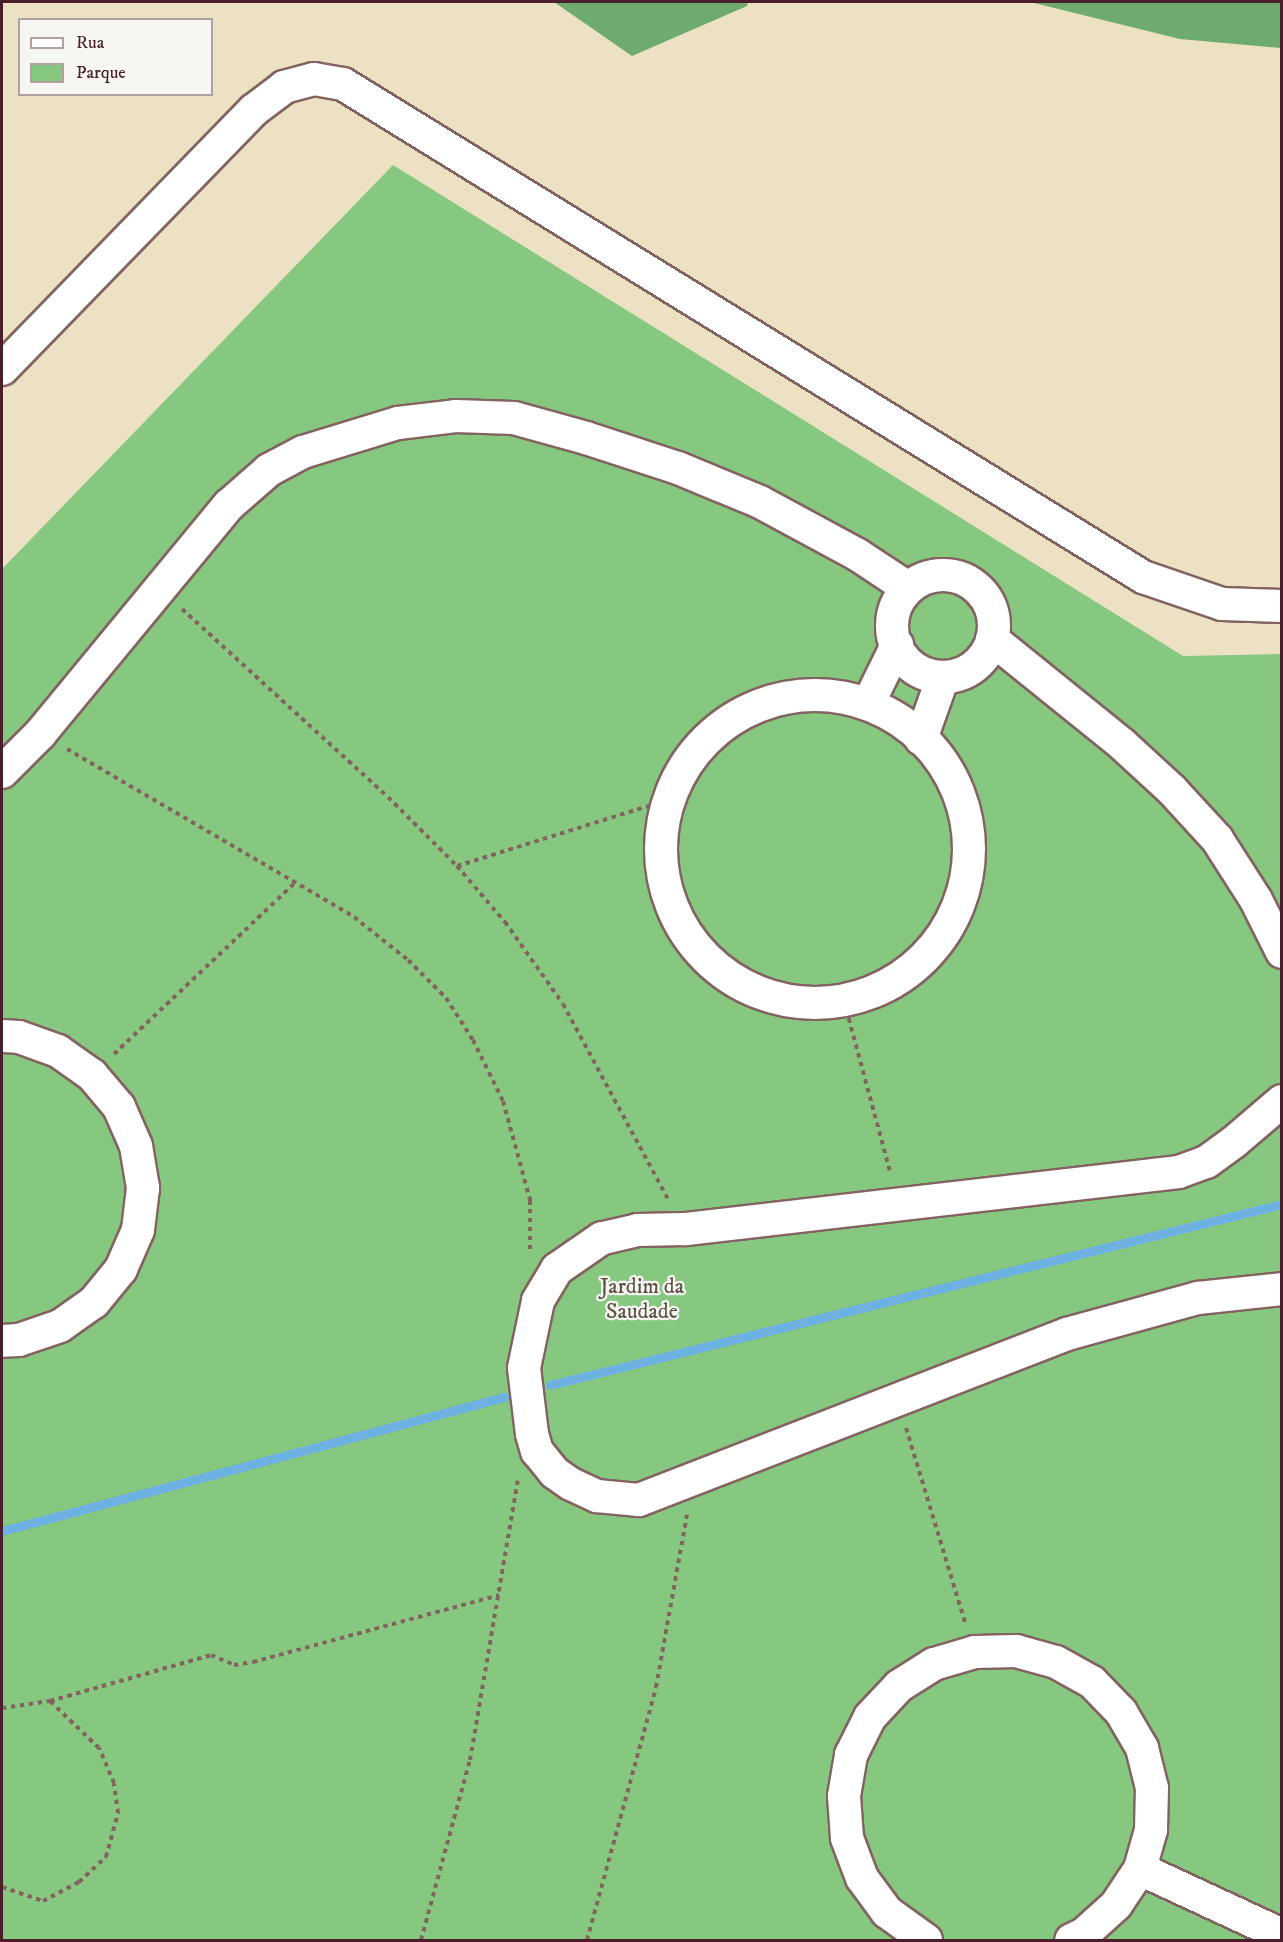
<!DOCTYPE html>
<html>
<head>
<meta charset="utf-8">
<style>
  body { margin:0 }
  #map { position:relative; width:1283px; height:1942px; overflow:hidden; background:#ece2c3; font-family:"IM FELL DW Pica",serif }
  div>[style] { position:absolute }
  .green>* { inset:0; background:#87c880 }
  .forest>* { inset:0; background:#6dac6e }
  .stream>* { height:9px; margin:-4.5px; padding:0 4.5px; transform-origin:4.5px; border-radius:4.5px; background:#6cb1e2 }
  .path>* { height:4px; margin-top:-2px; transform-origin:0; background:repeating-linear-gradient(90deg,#836360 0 4.5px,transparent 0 9px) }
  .roads { filter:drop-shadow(2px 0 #836360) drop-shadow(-2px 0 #836360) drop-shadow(0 2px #836360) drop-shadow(0 -2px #836360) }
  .minor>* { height:32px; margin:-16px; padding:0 16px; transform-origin:16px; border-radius:16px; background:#fff }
  .minor>.ring { margin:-16px; padding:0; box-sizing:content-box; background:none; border:32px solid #fff; border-radius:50% }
  span { translate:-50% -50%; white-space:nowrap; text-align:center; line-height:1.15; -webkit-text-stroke:4.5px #f6f6f2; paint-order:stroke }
  .park-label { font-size:22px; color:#5c5244 }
  .frame { position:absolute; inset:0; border:3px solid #4a1f2b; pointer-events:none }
  .legend { position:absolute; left:18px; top:18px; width:195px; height:78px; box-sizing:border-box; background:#f6f6f2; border:2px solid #b1a0a2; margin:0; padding:8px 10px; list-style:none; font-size:18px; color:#4a1f2b }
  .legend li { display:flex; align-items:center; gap:12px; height:30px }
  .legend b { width:30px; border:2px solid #b1a0a2 }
</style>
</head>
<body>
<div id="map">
  <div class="green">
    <i style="clip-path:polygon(393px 165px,1183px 656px,1281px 654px,1281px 1940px,2px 1940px,2px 569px)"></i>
  </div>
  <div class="forest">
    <i style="clip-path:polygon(554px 2px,748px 2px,747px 6px,632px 56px)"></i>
    <i style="clip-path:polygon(1030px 2px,1281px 2px,1281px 48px,1180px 39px)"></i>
  </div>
  <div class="stream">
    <i style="left:550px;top:1385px;width:754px;rotate:-13.89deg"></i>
    <i style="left:2px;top:1531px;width:520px;rotate:-14.95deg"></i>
  </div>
  <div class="path">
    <i style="left:182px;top:609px;width:279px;rotate:42.4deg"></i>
    <i style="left:388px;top:797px;width:98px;rotate:45deg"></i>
    <i style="left:457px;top:866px;width:74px;rotate:49.4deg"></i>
    <i style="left:505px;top:922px;width:100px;rotate:54.7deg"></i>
    <i style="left:563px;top:1004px;width:221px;rotate:61.7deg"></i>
    <i style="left:67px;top:749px;width:333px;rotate:30.3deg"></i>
    <i style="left:354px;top:917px;width:69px;rotate:38.5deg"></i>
    <i style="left:408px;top:960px;width:54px;rotate:45deg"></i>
    <i style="left:446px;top:998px;width:50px;rotate:57.3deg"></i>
    <i style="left:473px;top:1040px;width:68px;rotate:63.8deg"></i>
    <i style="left:503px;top:1101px;width:103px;rotate:74.7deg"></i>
    <i style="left:530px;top:1200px;width:51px;rotate:90deg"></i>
    <i style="left:457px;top:866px;width:221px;rotate:-17.4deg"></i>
    <i style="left:844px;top:1001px;width:180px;rotate:74.9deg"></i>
    <i style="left:114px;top:1054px;width:252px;rotate:-43.4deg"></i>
    <i style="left:906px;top:1428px;width:203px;rotate:73.1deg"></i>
    <i style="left:2px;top:1708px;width:49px;rotate:-8.3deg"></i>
    <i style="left:50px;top:1701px;width:167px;rotate:-15.9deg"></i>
    <i style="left:211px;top:1655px;width:25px;rotate:23deg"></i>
    <i style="left:234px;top:1665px;width:19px;rotate:-9deg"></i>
    <i style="left:253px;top:1662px;width:255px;rotate:-15.2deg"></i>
    <i style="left:2px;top:1887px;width:43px;rotate:18.9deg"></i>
    <i style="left:43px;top:1901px;width:41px;rotate:-27.8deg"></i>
    <i style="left:79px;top:1882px;width:37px;rotate:-43deg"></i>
    <i style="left:106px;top:1857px;width:46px;rotate:-74.7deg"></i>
    <i style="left:118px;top:1813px;width:30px;rotate:-98deg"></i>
    <i style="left:114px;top:1783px;width:38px;rotate:-113deg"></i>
    <i style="left:99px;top:1748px;width:68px;rotate:-136.2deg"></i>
    <i style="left:421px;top:1940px;width:187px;rotate:-74.8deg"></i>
    <i style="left:470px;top:1760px;width:286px;rotate:-80.3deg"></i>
    <i style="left:587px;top:1940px;width:262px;rotate:-74.7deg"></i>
    <i style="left:656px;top:1687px;width:175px;rotate:-79.8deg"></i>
  </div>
  <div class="roads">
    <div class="minor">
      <i style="left:2px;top:369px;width:361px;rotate:-45.8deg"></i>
      <i style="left:254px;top:110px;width:38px;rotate:-37deg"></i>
      <i style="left:284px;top:87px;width:31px;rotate:-15deg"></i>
      <i style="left:314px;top:79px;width:29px;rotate:10deg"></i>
      <i style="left:343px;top:84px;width:940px;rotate:31.64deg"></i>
      <i style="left:1143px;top:577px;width:83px;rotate:18.9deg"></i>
      <i style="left:1222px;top:604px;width:60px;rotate:1.9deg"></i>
      <i class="ring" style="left:892px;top:575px;width:70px;height:70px"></i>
      <i style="left:992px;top:639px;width:167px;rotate:38.9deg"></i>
      <i style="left:1122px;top:744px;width:68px;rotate:42.6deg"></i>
      <i style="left:1172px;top:790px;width:67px;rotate:47.4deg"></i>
      <i style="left:1217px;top:839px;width:72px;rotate:57.4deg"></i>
      <i style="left:1256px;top:900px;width:58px;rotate:63.4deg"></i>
      <i class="ring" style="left:661px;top:695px;width:276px;height:276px"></i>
      <i style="left:868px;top:704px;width:66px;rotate:-63.8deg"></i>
      <i style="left:921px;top:739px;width:66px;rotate:-70.5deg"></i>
      <i style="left:2px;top:772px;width:54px;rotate:-45deg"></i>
      <i style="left:40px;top:734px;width:297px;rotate:-50.5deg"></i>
      <i style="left:229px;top:505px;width:53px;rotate:-41.2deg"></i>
      <i style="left:269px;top:470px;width:38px;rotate:-28deg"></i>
      <i style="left:303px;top:452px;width:99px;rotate:-17deg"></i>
      <i style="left:398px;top:423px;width:58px;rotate:-6.9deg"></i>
      <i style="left:456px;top:416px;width:58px;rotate:2deg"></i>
      <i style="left:514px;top:418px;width:75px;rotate:15.5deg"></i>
      <i style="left:586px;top:438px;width:97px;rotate:18.1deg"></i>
      <i style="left:678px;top:468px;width:89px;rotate:22.5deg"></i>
      <i style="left:760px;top:502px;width:111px;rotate:28.4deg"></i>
      <i style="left:858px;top:555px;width:60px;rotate:33.4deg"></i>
      <i style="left:2px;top:1036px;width:17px;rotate:3deg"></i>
      <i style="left:19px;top:1037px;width:41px;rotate:19.7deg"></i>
      <i style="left:58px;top:1051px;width:42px;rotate:35.2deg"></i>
      <i style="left:92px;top:1075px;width:42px;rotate:49.8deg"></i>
      <i style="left:119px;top:1107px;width:43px;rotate:66.4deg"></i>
      <i style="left:136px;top:1146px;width:43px;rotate:80.5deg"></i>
      <i style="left:143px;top:1188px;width:42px;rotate:96.8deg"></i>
      <i style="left:138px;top:1230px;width:43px;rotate:113.6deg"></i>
      <i style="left:121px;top:1269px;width:43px;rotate:129.3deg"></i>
      <i style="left:94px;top:1302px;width:42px;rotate:144.8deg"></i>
      <i style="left:60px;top:1326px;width:43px;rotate:161.1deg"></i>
      <i style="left:19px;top:1340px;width:17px;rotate:177deg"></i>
      <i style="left:1282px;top:1101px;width:63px;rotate:139.5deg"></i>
      <i style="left:1234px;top:1142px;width:34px;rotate:144deg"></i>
      <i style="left:1206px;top:1162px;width:29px;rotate:160deg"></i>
      <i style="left:1179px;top:1172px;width:498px;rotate:173.4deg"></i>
      <i style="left:684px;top:1229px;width:46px;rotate:178.8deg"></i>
      <i style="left:638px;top:1230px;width:37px;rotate:167deg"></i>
      <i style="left:602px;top:1238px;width:55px;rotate:145.4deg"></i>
      <i style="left:557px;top:1269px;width:37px;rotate:121deg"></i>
      <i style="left:538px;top:1301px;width:68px;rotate:101.8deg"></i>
      <i style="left:524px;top:1368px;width:66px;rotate:83.1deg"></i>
      <i style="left:532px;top:1434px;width:18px;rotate:74deg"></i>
      <i style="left:537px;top:1451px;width:28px;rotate:51deg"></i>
      <i style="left:555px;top:1473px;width:19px;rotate:35deg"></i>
      <i style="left:571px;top:1484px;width:29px;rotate:25deg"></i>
      <i style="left:597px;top:1496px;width:42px;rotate:5.4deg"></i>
      <i style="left:639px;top:1500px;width:459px;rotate:-21.2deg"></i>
      <i style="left:1067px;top:1334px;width:136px;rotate:-15.4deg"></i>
      <i style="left:1198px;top:1298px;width:84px;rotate:-6.1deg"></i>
      <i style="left:1140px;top:1869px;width:157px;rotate:24.9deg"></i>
      <i style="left:926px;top:1940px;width:48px;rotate:-144.3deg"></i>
      <i style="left:887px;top:1912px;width:42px;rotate:-126.3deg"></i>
      <i style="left:862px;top:1878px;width:43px;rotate:-110.6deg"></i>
      <i style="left:847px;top:1838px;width:42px;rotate:-94.1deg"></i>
      <i style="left:844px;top:1796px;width:42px;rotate:-80.3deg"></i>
      <i style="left:851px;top:1755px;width:42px;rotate:-63.4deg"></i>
      <i style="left:870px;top:1717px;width:42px;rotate:-46.9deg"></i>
      <i style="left:899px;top:1686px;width:41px;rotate:-32.2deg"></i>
      <i style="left:934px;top:1664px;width:43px;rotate:-16.3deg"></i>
      <i style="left:975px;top:1652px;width:41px;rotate:-1.4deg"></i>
      <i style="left:1016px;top:1651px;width:41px;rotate:15.4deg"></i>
      <i style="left:1056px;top:1662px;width:41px;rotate:29.1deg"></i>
      <i style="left:1092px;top:1682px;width:42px;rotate:46deg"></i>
      <i style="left:1121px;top:1712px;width:42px;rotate:59.7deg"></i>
      <i style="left:1142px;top:1748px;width:41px;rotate:76deg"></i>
      <i style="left:1152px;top:1788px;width:42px;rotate:91.4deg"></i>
      <i style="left:1151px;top:1830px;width:41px;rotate:105.8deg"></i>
      <i style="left:1140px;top:1869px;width:43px;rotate:123.7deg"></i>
      <i style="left:1116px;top:1905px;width:43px;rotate:137.8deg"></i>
      <i style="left:1084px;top:1934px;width:14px;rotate:155deg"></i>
    </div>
  </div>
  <div class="park-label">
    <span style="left:642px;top:1299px">Jardim da<br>Saudade</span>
  </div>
  <div class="frame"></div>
  <ul class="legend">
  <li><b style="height:8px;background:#fff"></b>Rua</li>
  <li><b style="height:16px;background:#87c880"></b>Parque</li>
  </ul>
</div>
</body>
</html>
